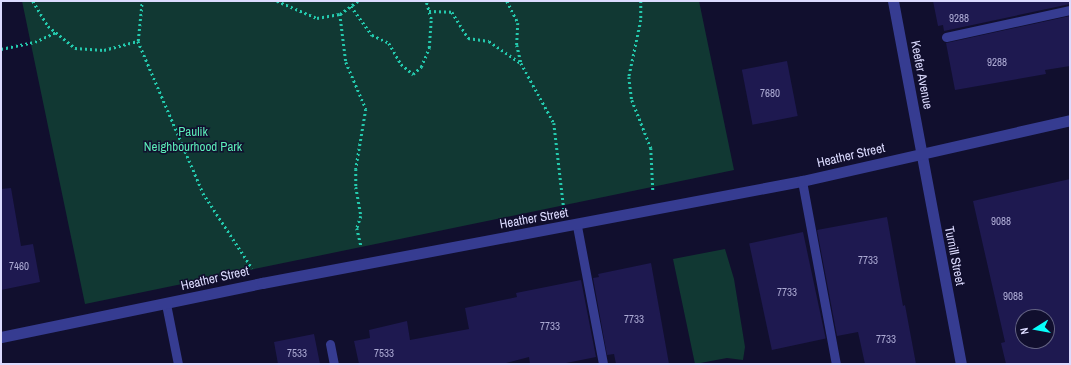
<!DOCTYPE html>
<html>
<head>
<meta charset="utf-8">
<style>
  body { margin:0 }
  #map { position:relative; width:1071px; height:365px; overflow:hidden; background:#110f2e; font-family:"Archivo Narrow",sans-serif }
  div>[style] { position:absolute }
  .green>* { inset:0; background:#113833 }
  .building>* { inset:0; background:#1e1950; transform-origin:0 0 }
  .path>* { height:2.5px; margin-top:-1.25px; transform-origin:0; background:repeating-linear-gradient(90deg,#24caae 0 2px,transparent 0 5px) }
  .service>* { height:9px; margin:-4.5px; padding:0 4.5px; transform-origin:4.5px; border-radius:4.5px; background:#363c91 }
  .minor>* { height:11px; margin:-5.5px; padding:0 5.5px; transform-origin:5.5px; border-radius:5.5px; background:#363c91 }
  span { translate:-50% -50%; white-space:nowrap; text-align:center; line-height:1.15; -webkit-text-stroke:3px #110f2e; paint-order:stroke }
  .number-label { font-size:11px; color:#acaad3 }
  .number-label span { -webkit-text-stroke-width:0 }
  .street-label { font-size:13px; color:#dcdbff }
  .park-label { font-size:13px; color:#5becb7 }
  .frame { position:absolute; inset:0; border:2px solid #dcdbff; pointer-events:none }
  .north { position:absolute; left:1015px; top:309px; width:40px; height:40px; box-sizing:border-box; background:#110f2e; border:1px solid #626182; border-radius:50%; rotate:259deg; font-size:11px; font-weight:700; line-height:16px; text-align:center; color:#dcdbff }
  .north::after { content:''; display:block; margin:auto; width:14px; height:18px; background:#07fffc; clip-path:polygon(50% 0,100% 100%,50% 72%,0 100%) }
</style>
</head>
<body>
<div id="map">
  <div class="green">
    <i style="clip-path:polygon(22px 1px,699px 1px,734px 170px,85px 304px)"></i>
    <i style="clip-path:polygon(725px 249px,734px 279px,745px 347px,743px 360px,727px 358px,695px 364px,673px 259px)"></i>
  </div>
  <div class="building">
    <i style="clip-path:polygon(933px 1px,1070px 1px,1070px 4px,944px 31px,943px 25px,938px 26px)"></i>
    <i style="clip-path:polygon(1070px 16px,1070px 66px,1045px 70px,1046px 74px,955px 90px,946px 43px)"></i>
    <i style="left:787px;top:61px;width:56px;height:46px;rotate:79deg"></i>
    <i style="clip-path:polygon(evenodd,1070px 179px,1070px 364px,1006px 364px,1001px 343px,1005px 342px,973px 201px,1070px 179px,1023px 317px,1047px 317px,1047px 341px,1023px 341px,1023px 317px)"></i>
    <i style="clip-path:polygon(11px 188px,21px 246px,33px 244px,40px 282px,1px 290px,1px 189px)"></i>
    <i style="clip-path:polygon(887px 217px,903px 306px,905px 305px,916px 364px,865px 364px,858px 332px,837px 336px,817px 230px)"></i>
    <i style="left:803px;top:232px;width:109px;height:55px;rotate:78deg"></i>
    <i style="clip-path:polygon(651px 263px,669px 364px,616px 364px,614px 354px,607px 355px,593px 278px,599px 277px,598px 274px)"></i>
    <i style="clip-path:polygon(581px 280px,596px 357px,561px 364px,530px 364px,529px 357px,502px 364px,359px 364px,354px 341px,370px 338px,369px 330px,407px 321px,410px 340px,469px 329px,465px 308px,517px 297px,516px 293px)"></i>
    <i style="clip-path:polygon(314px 334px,320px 364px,278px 364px,274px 342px)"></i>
  </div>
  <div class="path">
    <i style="left:33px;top:1px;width:29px;rotate:59deg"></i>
    <i style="left:48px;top:26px;width:35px;rotate:39deg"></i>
    <i style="left:75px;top:48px;width:29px;rotate:4deg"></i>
    <i style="left:104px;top:50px;width:35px;rotate:-15deg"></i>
    <i style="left:138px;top:41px;width:165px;rotate:66.8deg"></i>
    <i style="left:203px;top:193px;width:90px;rotate:56.8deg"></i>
    <i style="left:277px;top:1px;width:43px;rotate:23deg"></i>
    <i style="left:317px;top:18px;width:23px;rotate:-10deg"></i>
    <i style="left:340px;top:14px;width:22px;rotate:-36deg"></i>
    <i style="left:507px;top:1px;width:25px;rotate:63deg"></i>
    <i style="left:518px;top:23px;width:22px;rotate:93deg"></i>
    <i style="left:517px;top:45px;width:18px;rotate:77deg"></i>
    <i style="left:521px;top:63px;width:68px;rotate:61.2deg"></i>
    <i style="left:554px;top:123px;width:87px;rotate:83.4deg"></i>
    <i style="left:641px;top:1px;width:19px;rotate:90deg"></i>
    <i style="left:641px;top:20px;width:58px;rotate:101.9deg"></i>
    <i style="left:629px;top:77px;width:23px;rotate:83deg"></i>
    <i style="left:632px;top:100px;width:52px;rotate:68.4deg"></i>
    <i style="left:651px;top:148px;width:43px;rotate:87.3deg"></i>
    <i style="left:351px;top:6px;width:36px;rotate:54deg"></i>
    <i style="left:372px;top:35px;width:19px;rotate:25deg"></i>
    <i style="left:389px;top:43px;width:24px;rotate:60deg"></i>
    <i style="left:401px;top:64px;width:16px;rotate:40deg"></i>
    <i style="left:413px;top:74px;width:11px;rotate:-41deg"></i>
    <i style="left:421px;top:67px;width:21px;rotate:-67deg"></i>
    <i style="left:429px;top:48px;width:29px;rotate:-86deg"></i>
    <i style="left:431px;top:19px;width:19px;rotate:-106deg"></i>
    <i style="left:429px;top:11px;width:23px;rotate:2deg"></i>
    <i style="left:452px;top:12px;width:31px;rotate:58deg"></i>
    <i style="left:468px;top:38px;width:21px;rotate:8deg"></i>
    <i style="left:489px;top:41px;width:39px;rotate:35deg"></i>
    <i style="left:340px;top:14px;width:48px;rotate:82.9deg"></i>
    <i style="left:346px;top:62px;width:51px;rotate:66.9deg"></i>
    <i style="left:366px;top:109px;width:61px;rotate:99.5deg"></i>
    <i style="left:356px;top:169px;width:18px;rotate:90deg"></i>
    <i style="left:356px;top:187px;width:29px;rotate:80deg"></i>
    <i style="left:361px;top:216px;width:13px;rotate:108deg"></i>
    <i style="left:357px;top:228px;width:18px;rotate:77deg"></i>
    <i style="left:138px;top:41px;width:40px;rotate:-84.3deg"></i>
    <i style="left:1px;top:49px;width:35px;rotate:-12deg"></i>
    <i style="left:35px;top:42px;width:23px;rotate:-25deg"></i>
  </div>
  <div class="service">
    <i style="left:946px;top:37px;width:127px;rotate:-12.3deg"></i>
    <i style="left:802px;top:181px;width:186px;rotate:79.5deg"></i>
    <i style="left:577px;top:226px;width:140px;rotate:79.3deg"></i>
    <i style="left:166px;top:304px;width:61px;rotate:78.7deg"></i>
    <i style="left:330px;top:344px;width:20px;rotate:79deg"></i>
  </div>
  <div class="minor">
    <i style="left:893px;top:1px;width:369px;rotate:79.4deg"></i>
    <i style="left:1px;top:337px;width:267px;rotate:-11.7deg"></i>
    <i style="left:262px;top:283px;width:550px;rotate:-10.7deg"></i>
    <i style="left:802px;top:181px;width:275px;rotate:-12.8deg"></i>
  </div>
  <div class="number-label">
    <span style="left:959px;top:18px">9288</span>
    <span style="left:997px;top:62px">9288</span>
    <span style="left:770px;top:93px">7680</span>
    <span style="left:1001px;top:221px">9088</span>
    <span style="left:868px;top:260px">7733</span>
    <span style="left:19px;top:266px">7460</span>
    <span style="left:787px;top:292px">7733</span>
    <span style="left:1013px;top:296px">9088</span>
    <span style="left:634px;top:319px">7733</span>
    <span style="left:550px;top:326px">7733</span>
    <span style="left:886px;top:339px">7733</span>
    <span style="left:297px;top:353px">7533</span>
    <span style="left:384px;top:353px">7533</span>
  </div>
  <div class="street-label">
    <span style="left:921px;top:75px;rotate:79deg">Keefer Avenue</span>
    <span style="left:851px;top:156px;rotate:-13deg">Heather Street</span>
    <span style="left:534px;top:219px;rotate:-10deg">Heather Street</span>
    <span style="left:954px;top:256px;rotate:79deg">Turnill Street</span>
    <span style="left:215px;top:279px;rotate:-13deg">Heather Street</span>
  </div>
  <div class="park-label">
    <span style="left:193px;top:140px">Paulik<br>Neighbourhood Park</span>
  </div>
  <div class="frame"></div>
  <div class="north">N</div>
</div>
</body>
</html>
